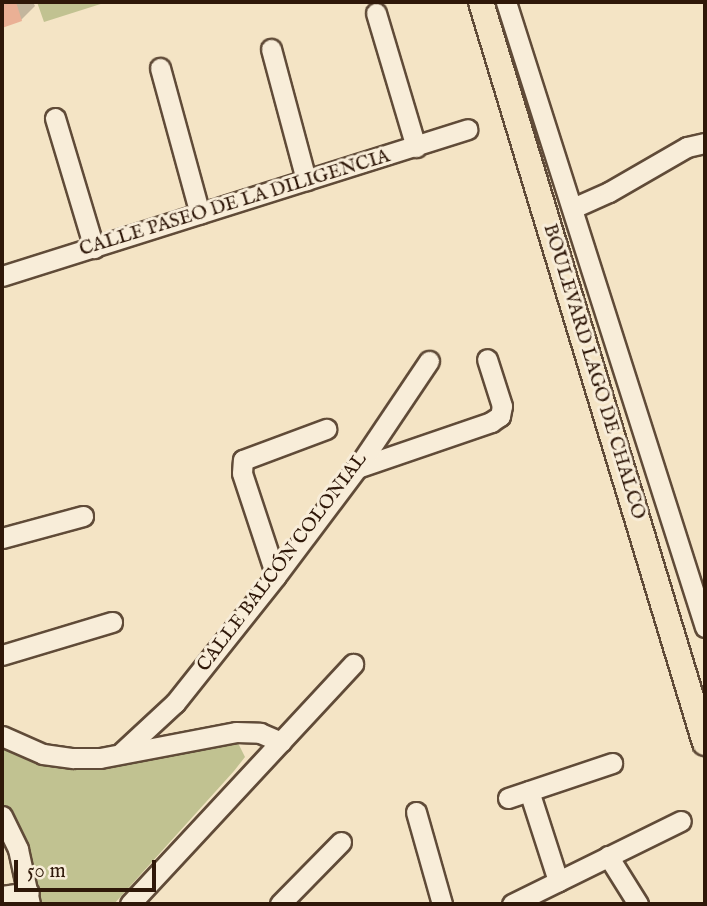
<!DOCTYPE html>
<html>
<head>
<meta charset="utf-8">
<style>
  body { margin:0 }
  #map { position:relative; width:707px; height:906px; overflow:hidden; background:#f4e4c5; font-family:"IM FELL English",serif }
  div>[style] { position:absolute }
  .green>* { inset:0; background:#c1c291 }
  .shadow>* { inset:0; background:#0003 }
  .building>* { inset:0; background:#eab095 }
  .roads { filter:drop-shadow(2px 0 #604b38) drop-shadow(-2px 0 #604b38) drop-shadow(0 2px #604b38) drop-shadow(0 -2px #604b38) }
  .minor>* { height:19px; margin:-9.5px; padding:0 9.5px; transform-origin:9.5px; border-radius:9.5px; background:#f8edd9 }
  .major>* { height:24px; margin:-12px; padding:0 12px; transform-origin:12px; border-radius:12px; background:#f4e4c5 }
  span { translate:-50% -50%; white-space:nowrap; text-align:center; line-height:1.15; -webkit-text-stroke:6px #f8edd9; paint-order:stroke }
  .street-label { font-size:19px; color:#2f1809 }
  .frame { position:absolute; inset:0; border:4px solid #2f1809; pointer-events:none }
  .scale { position:absolute; left:14px; top:860px; width:142px; height:32px; box-sizing:border-box; border:4px solid #2f1809; border-top:0; padding-left:9px; font-size:21px; line-height:24px; white-space:nowrap; color:#2f1809; -webkit-text-stroke:5px #f8edd9; paint-order:stroke }
</style>
</head>
<body>
<div id="map">
  <div class="green">
    <i style="clip-path:polygon(37px 2px,107px 2px,44px 22px)"></i>
    <i style="clip-path:polygon(237px 741px,245px 757px,234px 771px,114px 904px,38px 904px,2px 805px,2px 748px,33px 762px,83px 769px)"></i>
  </div>
  <div class="shadow">
    <i style="clip-path:polygon(2px 2px,33px 2px,35px 6px,21px 20px,2px 26px)"></i>
  </div>
  <div class="building">
    <i style="clip-path:polygon(2px 2px,16px 2px,22px 21px,2px 28px)"></i>
  </div>
  <div class="roads">
    <div class="minor">
      <i style="left:506px;top:2px;width:656px;rotate:72.34deg"></i>
      <i style="left:376px;top:13px;width:140px;rotate:73.4deg"></i>
      <i style="left:271px;top:49px;width:136px;rotate:75deg"></i>
      <i style="left:160px;top:68px;width:151px;rotate:74.7deg"></i>
      <i style="left:55px;top:118px;width:136px;rotate:73.3deg"></i>
      <i style="left:573px;top:208px;width:39px;rotate:-24deg"></i>
      <i style="left:609px;top:192px;width:90px;rotate:-30deg"></i>
      <i style="left:687px;top:147px;width:18px;rotate:-13deg"></i>
      <i style="left:2px;top:276px;width:488px;rotate:-17.5deg"></i>
      <i style="left:357px;top:468px;width:142px;rotate:-18.9deg"></i>
      <i style="left:491px;top:422px;width:11px;rotate:-34deg"></i>
      <i style="left:500px;top:416px;width:10px;rotate:-79deg"></i>
      <i style="left:502px;top:406px;width:49px;rotate:-107.7deg"></i>
      <i style="left:2px;top:538px;width:84px;rotate:-15.2deg"></i>
      <i style="left:276px;top:576px;width:108px;rotate:-108.3deg"></i>
      <i style="left:242px;top:473px;width:13px;rotate:-86deg"></i>
      <i style="left:243px;top:460px;width:89px;rotate:-20.5deg"></i>
      <i style="left:2px;top:655px;width:115px;rotate:-16.7deg"></i>
      <i style="left:2px;top:736px;width:45px;rotate:23.7deg"></i>
      <i style="left:43px;top:754px;width:30px;rotate:8deg"></i>
      <i style="left:73px;top:758px;width:27px"></i>
      <i style="left:100px;top:758px;width:138px;rotate:-10.8deg"></i>
      <i style="left:236px;top:732px;width:24px;rotate:2deg"></i>
      <i style="left:260px;top:733px;width:23px;rotate:23deg"></i>
      <i style="left:122px;top:752px;width:72px;rotate:-42.8deg"></i>
      <i style="left:175px;top:703px;width:162px;rotate:-51.5deg"></i>
      <i style="left:276px;top:576px;width:135px;rotate:-53.1deg"></i>
      <i style="left:357px;top:468px;width:129px;rotate:-56.1deg"></i>
      <i style="left:529px;top:791px;width:95px;rotate:72.1deg"></i>
      <i style="left:508px;top:798px;width:110px;rotate:-18.6deg"></i>
      <i style="left:416px;top:812px;width:96px;rotate:74.2deg"></i>
      <i style="left:2px;top:816px;width:37px;rotate:64deg"></i>
      <i style="left:18px;top:849px;width:56px;rotate:77.7deg"></i>
      <i style="left:608px;top:856px;width:57px;rotate:58deg"></i>
      <i style="left:2px;top:896px;width:27px;rotate:-8deg"></i>
      <i style="left:130px;top:904px;width:328px;rotate:-47.1deg"></i>
      <i style="left:280px;top:904px;width:87px;rotate:-45.5deg"></i>
      <i style="left:512px;top:904px;width:188px;rotate:-26.2deg"></i>
    </div>
    <div class="major">
      <i style="left:481px;top:2px;width:774px;rotate:73.18deg"></i>
    </div>
  </div>
  <div class="street-label">
    <span style="left:235px;top:204px;rotate:-17deg">CALLE PASEO DE LA DILIGENCIA</span>
    <span style="left:593px;top:372px;rotate:73deg">BOULEVARD LAGO DE CHALCO</span>
    <span style="left:283px;top:563px;rotate:-53deg">CALLE BALCÓN COLONIAL</span>
  </div>
  <div class="frame"></div>
  <div class="scale">50 m</div>
</div>
</body>
</html>
